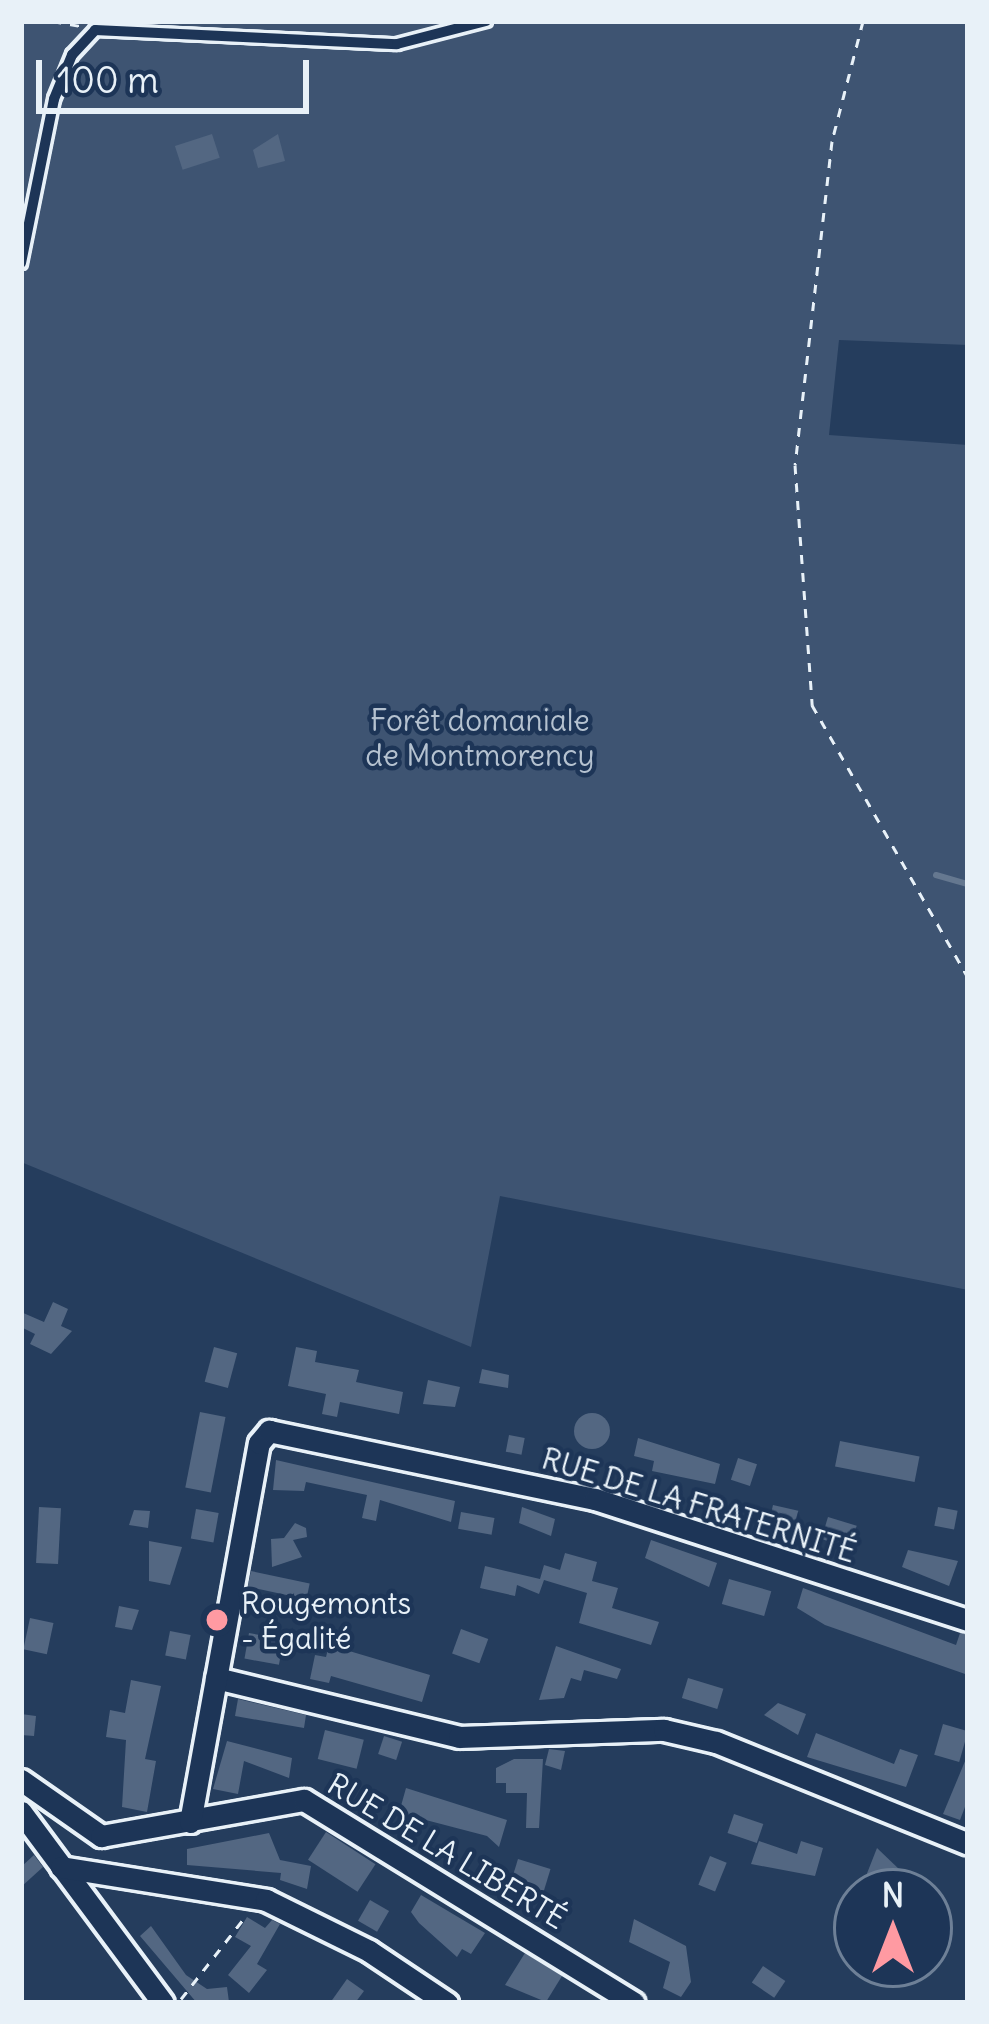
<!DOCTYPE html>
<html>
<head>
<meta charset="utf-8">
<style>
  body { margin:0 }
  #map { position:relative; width:989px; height:2024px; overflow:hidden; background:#253d5d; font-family:Delius,sans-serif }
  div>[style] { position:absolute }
  .green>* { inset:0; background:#3e5472 }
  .stream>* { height:6px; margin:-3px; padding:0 3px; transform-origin:3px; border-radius:3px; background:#657890 }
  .building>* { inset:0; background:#536782; transform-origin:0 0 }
  .round { border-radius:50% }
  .path>* { height:3px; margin-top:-1.5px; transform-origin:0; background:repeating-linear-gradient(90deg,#e8f1f8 0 9px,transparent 0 18px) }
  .roads { filter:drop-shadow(3px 0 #e8f1f8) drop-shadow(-3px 0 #e8f1f8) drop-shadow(0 3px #e8f1f8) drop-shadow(0 -3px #e8f1f8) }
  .service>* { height:10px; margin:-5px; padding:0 5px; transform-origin:5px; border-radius:5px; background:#1d3557 }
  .minor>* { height:21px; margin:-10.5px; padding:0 10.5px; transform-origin:10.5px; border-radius:10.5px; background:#1d3557 }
  .dots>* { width:33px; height:33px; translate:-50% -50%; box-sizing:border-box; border:6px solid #1d3557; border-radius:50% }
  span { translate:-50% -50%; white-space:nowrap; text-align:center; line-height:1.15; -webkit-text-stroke:9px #1d3557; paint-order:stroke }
  .park-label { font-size:30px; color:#b5c2d0 }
  .street-label { font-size:30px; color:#e8f1f8 }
  .poi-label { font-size:30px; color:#e8f1f8 }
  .left { translate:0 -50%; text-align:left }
  .frame { position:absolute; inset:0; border:24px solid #e8f1f8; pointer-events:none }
  .north { position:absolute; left:833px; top:1868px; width:120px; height:120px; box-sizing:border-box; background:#1d3557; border:3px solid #6e8097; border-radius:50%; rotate:0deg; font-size:33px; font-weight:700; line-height:48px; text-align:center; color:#e8f1f8 }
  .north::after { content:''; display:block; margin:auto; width:42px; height:54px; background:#ff9aa2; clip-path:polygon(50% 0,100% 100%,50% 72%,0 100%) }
  .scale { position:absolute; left:36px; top:60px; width:273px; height:54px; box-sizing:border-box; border:6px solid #e8f1f8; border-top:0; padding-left:15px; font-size:36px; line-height:42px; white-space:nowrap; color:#e8f1f8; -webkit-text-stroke:9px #1d3557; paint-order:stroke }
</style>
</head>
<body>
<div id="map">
  <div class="green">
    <i style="clip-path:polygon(21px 21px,968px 21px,968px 345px,839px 340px,829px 435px,968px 445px,968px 1290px,500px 1196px,471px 1347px,21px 1162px)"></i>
  </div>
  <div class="stream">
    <i style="left:936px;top:875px;width:33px;rotate:16deg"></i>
  </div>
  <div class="building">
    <i style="left:212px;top:134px;width:25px;height:39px;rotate:72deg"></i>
    <i style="clip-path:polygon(278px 134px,285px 161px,258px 168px,253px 150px)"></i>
    <i style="clip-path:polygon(53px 1302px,68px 1309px,61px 1326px,72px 1331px,51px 1354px,30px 1344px,35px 1334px,21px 1327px,21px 1312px,44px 1322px)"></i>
    <i style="left:214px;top:1347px;width:24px;height:36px;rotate:15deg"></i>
    <i style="clip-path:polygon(296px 1347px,317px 1351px,315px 1362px,359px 1370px,356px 1382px,403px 1392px,399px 1414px,340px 1402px,337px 1417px,322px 1414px,326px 1394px,288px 1386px)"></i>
    <i style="clip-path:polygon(482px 1369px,509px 1375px,508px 1388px,479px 1383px)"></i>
    <i style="clip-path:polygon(428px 1380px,460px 1387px,455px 1407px,423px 1404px)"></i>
    <i style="left:200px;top:1412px;width:26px;height:77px;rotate:11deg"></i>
    <i class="round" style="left:574px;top:1413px;width:36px;height:36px"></i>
    <i style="left:509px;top:1435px;width:16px;height:17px;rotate:11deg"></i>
    <i style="clip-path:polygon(638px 1438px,720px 1464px,715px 1484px,652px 1471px,654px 1461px,634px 1456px)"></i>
    <i style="left:840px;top:1441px;width:81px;height:26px;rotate:11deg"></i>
    <i style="left:738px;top:1458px;width:20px;height:23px;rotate:18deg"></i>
    <i style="clip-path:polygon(276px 1460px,455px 1501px,451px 1522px,380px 1500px,376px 1521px,362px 1518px,367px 1495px,306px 1482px,304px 1491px,273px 1490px)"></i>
    <i style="left:773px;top:1505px;width:26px;height:20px;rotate:13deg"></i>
    <i style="left:39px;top:1507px;width:22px;height:56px;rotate:3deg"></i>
    <i style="clip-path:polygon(522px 1507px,555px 1519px,551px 1536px,519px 1523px)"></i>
    <i style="left:938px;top:1507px;width:20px;height:19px;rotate:11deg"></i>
    <i style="left:196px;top:1509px;width:23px;height:30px;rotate:10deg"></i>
    <i style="clip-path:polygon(134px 1510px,150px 1511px,148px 1528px,129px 1525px)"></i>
    <i style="left:461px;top:1512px;width:34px;height:17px;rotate:10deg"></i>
    <i style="left:828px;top:1517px;width:30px;height:23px;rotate:17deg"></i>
    <i style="clip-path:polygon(295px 1523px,306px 1528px,307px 1537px,293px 1540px,302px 1557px,272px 1567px,271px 1539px,284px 1538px)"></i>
    <i style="clip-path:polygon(651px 1540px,717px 1563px,709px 1587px,645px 1558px)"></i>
    <i style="clip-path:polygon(149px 1541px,182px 1547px,170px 1585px,149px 1581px)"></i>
    <i style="clip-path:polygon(908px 1550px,958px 1561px,949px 1586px,902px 1567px)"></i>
    <i style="clip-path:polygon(565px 1553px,597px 1562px,592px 1581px,618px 1588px,612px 1608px,659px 1622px,651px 1645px,579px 1623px,587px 1593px,544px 1580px,539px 1594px,517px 1585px,515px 1596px,480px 1588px,485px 1566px,540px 1579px,544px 1565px,560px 1570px)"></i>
    <i style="left:251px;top:1571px;width:60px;height:16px;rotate:12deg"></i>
    <i style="left:729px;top:1579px;width:44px;height:26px;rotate:16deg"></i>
    <i style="clip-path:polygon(803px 1588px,956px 1645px,960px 1633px,968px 1635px,968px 1675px,825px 1625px,797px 1608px)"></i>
    <i style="clip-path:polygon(119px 1606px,139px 1610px,132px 1630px,115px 1627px)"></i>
    <i style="left:30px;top:1618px;width:24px;height:32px;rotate:12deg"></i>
    <i style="left:461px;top:1629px;width:29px;height:26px;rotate:20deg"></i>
    <i style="left:170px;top:1631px;width:21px;height:25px;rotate:11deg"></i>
    <i style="left:249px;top:1633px;width:35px;height:26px;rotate:10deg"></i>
    <i style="clip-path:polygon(329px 1645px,430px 1675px,422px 1702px,331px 1676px,329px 1683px,310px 1679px,315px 1655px,326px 1657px)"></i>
    <i style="clip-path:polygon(556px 1646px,621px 1669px,617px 1679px,584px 1670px,581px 1681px,571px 1678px,564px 1698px,539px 1700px)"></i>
    <i style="left:688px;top:1678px;width:37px;height:21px;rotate:17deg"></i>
    <i style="clip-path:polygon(131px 1680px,161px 1686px,145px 1759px,156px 1761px,147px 1812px,122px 1807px,126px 1740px,106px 1737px,110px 1710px,125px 1713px)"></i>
    <i style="clip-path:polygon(238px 1699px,306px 1715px,304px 1728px,235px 1716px)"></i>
    <i style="clip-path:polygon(778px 1703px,806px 1714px,798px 1735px,764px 1715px)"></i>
    <i style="clip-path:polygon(21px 1714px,36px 1716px,34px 1736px,21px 1735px)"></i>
    <i style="left:943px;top:1724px;width:26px;height:32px;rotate:16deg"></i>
    <i style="left:325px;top:1730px;width:40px;height:30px;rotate:14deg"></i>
    <i style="clip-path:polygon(816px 1733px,894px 1764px,900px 1749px,918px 1755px,906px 1787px,807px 1757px)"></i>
    <i style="left:384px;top:1736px;width:19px;height:19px;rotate:18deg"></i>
    <i style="clip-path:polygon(227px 1741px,292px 1758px,289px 1778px,244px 1761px,238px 1794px,213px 1789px)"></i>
    <i style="clip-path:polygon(549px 1749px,565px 1751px,561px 1770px,545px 1765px)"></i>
    <i style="clip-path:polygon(968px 1754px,968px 1799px,960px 1820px,943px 1814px)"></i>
    <i style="clip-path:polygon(514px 1759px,543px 1759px,539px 1828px,526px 1828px,527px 1793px,506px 1793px,506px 1783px,496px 1783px,496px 1768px)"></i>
    <i style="clip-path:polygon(406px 1788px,507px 1820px,499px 1847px,487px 1836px,399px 1813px)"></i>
    <i style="left:734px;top:1814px;width:31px;height:20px;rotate:19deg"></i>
    <i style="left:326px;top:1832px;width:59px;height:33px;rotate:33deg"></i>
    <i style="clip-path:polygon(269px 1833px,280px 1860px,311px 1866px,307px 1889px,280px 1880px,281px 1873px,187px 1865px,187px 1849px)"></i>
    <i style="clip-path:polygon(759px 1841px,797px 1854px,801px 1841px,823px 1848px,815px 1876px,751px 1864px)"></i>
    <i style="clip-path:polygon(877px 1848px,901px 1871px,893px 1892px,864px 1881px)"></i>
    <i style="clip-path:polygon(34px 1855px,43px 1867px,21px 1887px,21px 1867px)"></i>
    <i style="left:710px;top:1856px;width:18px;height:31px;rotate:22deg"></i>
    <i style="left:518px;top:1859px;width:34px;height:24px;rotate:17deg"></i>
    <i style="clip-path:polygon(421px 1895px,485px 1933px,471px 1954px,462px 1949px,457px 1957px,419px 1923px,411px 1912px)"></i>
    <i style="left:370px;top:1900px;width:22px;height:24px;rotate:30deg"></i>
    <i style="clip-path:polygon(247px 1917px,265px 1928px,272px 1920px,280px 1924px,257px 1964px,267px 1970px,249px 1993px,228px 1975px,251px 1946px,235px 1937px)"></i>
    <i style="clip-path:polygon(634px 1919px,686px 1946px,691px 1982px,681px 1997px,663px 1988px,670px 1962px,629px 1942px)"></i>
    <i style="clip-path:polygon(151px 1926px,186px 1975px,207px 1989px,227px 1987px,229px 2002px,197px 2003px,140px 1936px)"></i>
    <i style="clip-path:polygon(525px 1953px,562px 1976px,546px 2002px,505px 1985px)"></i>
    <i style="left:763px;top:1966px;width:27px;height:20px;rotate:34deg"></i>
    <i style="clip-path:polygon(347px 1979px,364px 1991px,355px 2003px,330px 2003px)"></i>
  </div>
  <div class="path">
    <i style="left:52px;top:21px;width:28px;rotate:10deg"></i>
    <i style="left:863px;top:21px;width:124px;rotate:104.5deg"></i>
    <i style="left:832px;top:141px;width:326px;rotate:96.5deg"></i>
    <i style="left:795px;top:465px;width:241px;rotate:85.9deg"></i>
    <i style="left:812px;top:705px;width:314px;rotate:60.2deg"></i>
    <i style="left:181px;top:1999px;width:104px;rotate:-52deg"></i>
  </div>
  <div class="roads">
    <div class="service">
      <i style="left:21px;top:263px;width:167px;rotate:-78.6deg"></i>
      <i style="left:54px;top:99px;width:48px;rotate:-67.8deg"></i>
      <i style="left:72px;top:55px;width:34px;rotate:-47deg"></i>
      <i style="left:95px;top:30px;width:302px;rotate:2.7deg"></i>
      <i style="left:397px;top:44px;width:92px;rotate:-14.5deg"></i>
    </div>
    <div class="minor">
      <i style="left:216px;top:1678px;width:250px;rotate:13.6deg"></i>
      <i style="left:459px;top:1737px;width:205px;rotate:-2deg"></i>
      <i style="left:664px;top:1730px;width:53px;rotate:13deg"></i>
      <i style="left:716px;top:1742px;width:272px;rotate:22deg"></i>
      <i style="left:21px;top:1780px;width:98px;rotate:35deg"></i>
      <i style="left:101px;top:1836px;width:206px;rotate:-10.1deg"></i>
      <i style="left:304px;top:1800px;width:387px;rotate:31.6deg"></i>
      <i style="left:21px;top:1812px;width:238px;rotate:53.4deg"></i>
      <i style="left:190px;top:1822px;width:385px;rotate:-79.7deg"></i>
      <i style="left:259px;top:1443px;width:16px;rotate:-50deg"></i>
      <i style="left:269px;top:1431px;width:333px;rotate:11.8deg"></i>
      <i style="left:595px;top:1499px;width:392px;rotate:18deg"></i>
      <i style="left:61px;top:1867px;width:208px;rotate:9.1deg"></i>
      <i style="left:266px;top:1900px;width:115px;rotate:26.3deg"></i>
      <i style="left:369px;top:1951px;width:94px;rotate:33.7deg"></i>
    </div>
  </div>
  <div class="dots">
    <i style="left:217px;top:1620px;background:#ff9aa2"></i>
  </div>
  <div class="park-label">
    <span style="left:480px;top:737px">Forêt domaniale<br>de Montmorency</span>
  </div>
  <div class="street-label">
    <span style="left:699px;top:1505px;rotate:17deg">RUE DE LA FRATERNITÉ</span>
    <span style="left:447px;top:1851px;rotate:31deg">RUE DE LA LIBERTÉ</span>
  </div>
  <div class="poi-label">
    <span class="left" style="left:241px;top:1620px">Rougemonts<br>- Égalité</span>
  </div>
  <div class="frame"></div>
  <div class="north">N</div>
  <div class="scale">100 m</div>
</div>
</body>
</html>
